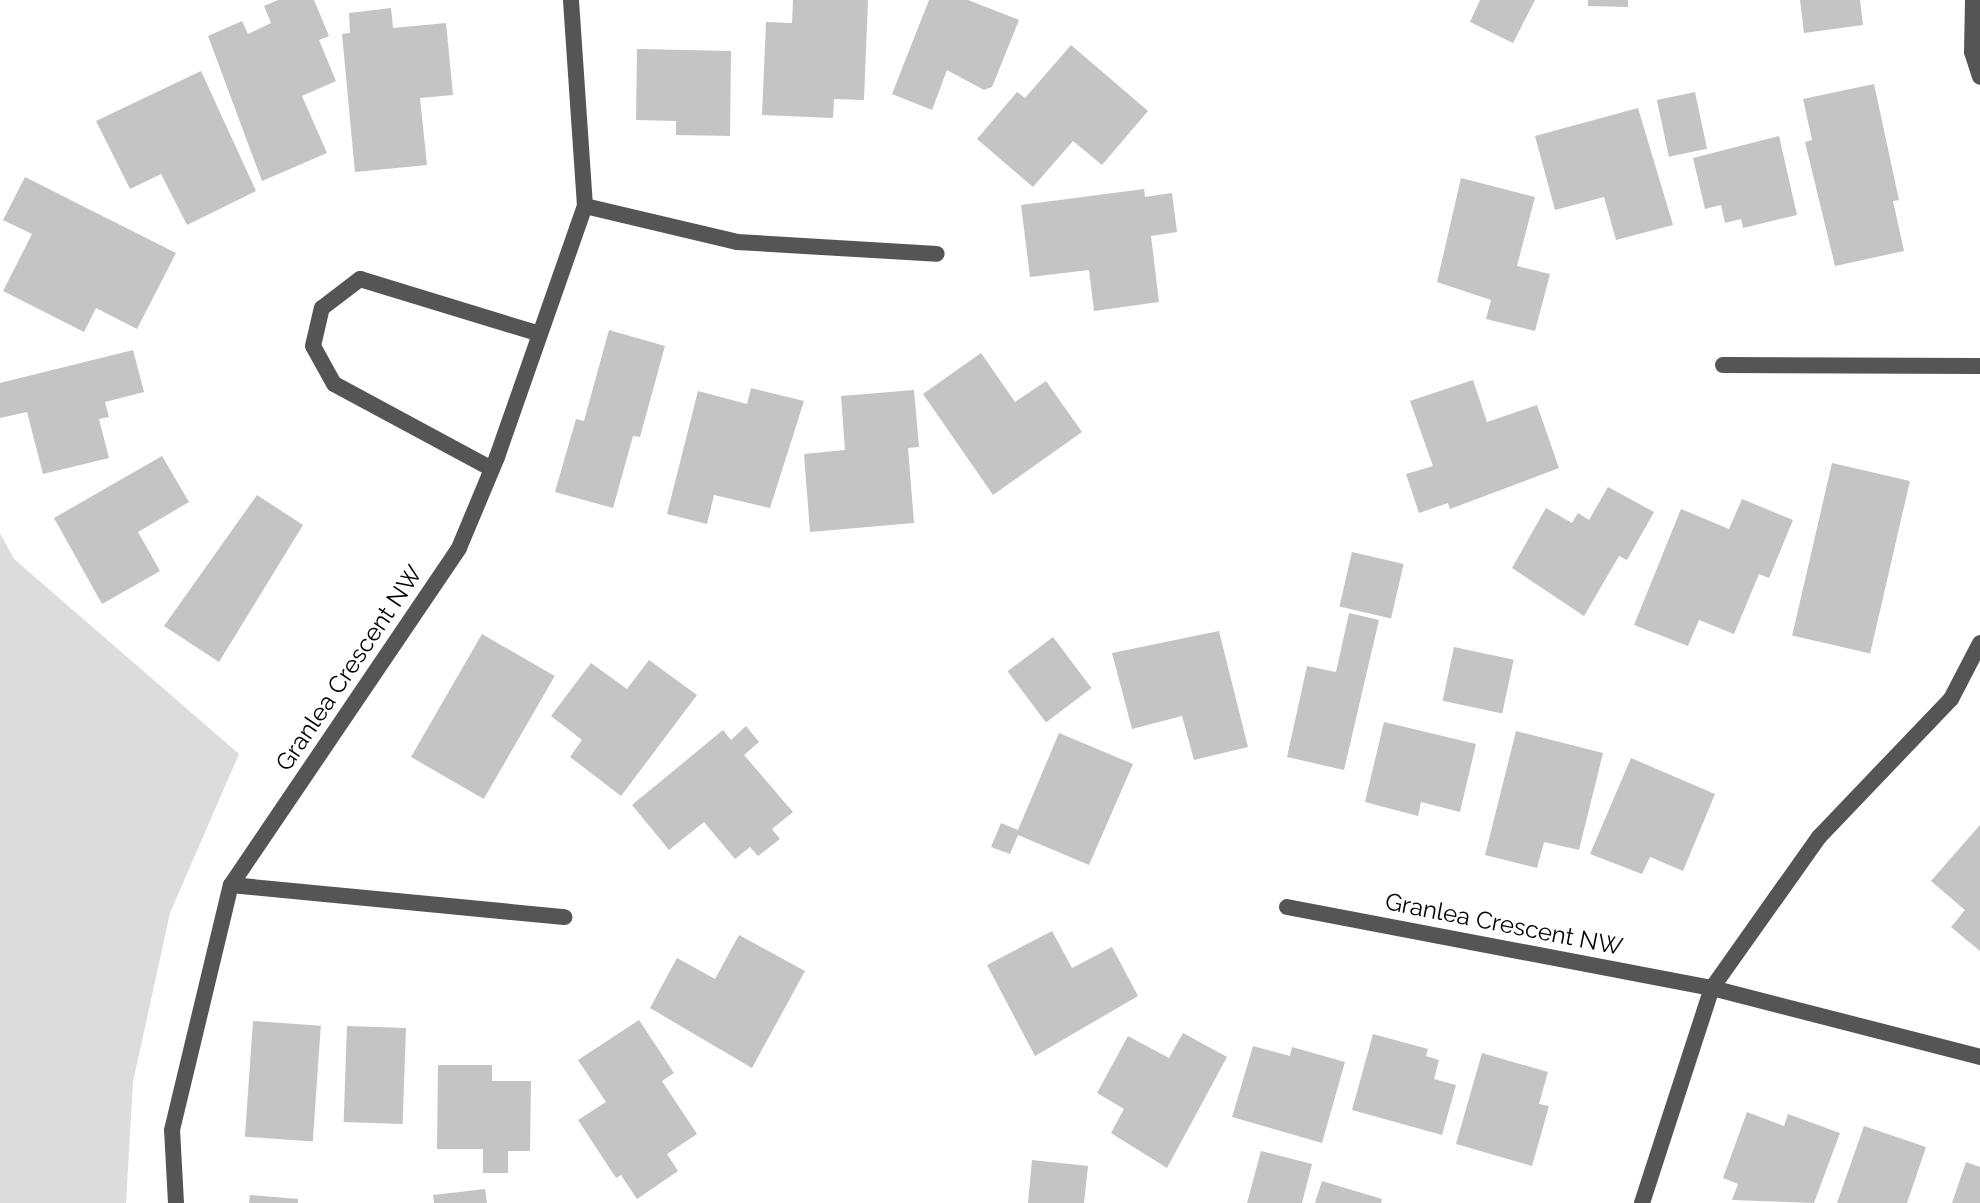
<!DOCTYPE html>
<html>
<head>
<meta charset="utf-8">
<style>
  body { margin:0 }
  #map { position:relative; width:1980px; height:1203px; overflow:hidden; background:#fff; font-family:Raleway,sans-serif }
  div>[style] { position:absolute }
  .green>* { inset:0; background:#dcdcdc }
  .building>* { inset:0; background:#c4c4c4; transform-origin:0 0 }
  .street>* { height:16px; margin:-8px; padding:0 8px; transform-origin:8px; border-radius:8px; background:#555 }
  span { translate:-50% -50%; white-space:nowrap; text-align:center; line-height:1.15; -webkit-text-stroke:6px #fff; paint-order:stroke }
  .street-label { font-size:24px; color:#000 }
</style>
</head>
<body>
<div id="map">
  <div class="green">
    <i style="clip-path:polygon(0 533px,14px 559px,239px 754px,170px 913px,133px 1082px,126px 1203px,0 1203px)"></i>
  </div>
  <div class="building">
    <i style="clip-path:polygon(278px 0,314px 0,329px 36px,319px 40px,336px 81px,302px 96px,327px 153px,262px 181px,208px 36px,242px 21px,248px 34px,271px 23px,264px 6px)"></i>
    <i style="clip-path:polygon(793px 0,868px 0,864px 100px,834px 99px,833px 118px,762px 115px,766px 22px,792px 23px)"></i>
    <i style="clip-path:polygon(929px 0,968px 0,1019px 20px,992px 87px,984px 90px,947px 70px,932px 110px,892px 94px)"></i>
    <i style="clip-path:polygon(1480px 0,1535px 0,1513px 43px,1470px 22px)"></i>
    <i style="clip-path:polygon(1588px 0,1628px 0,1628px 7px,1588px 6px)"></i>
    <i style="clip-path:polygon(1800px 0,1860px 0,1863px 25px,1804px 33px)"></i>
    <i style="clip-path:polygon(391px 8px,393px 28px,446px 23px,453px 95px,420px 98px,427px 165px,355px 172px,342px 34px,350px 33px,349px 13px)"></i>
    <i style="clip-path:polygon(1071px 45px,1148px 111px,1102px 165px,1073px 141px,1033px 187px,977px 139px,1017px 92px,1025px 98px)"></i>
    <i style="clip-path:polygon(637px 49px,731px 51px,730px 136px,676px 135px,676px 121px,636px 120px)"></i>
    <i style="clip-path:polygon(201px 71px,256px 191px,187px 225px,161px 174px,130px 189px,96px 121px)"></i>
    <i style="clip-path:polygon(1874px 84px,1899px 200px,1893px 201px,1904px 251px,1835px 266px,1805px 142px,1812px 140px,1803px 99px)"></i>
    <i style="left:1695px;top:92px;width:58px;height:39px;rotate:78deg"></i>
    <i style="clip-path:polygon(1638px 108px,1673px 225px,1616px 240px,1604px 197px,1555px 210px,1535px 136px)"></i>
    <i style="clip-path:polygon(1779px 136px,1797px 215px,1743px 228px,1741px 219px,1725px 223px,1721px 205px,1705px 209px,1693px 158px)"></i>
    <i style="clip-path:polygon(25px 177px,176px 253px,137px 329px,96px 308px,84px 332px,3px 291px,32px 234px,3px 220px)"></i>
    <i style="clip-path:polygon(1461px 178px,1535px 197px,1517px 266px,1550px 274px,1535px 331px,1486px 319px,1491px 300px,1437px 282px)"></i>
    <i style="clip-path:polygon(1144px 189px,1145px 197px,1172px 193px,1177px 232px,1151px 236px,1159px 302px,1094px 311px,1089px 270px,1030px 277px,1021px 205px)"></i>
    <i style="clip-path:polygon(609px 330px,665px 346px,640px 437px,633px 436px,613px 508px,555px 492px,576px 419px,584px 421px)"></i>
    <i style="clip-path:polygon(133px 350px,144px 392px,105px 402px,109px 417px,99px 419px,109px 458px,43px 474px,27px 412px,0 418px,0 383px)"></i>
    <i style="clip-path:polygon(981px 353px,1015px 402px,1046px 381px,1082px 432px,993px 495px,923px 394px)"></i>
    <i style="clip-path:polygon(1473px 380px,1487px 422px,1537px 405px,1559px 468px,1450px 509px,1448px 503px,1419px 513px,1406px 474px,1433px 466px,1410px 401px)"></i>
    <i style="clip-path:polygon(751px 388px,804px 401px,770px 508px,714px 495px,707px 524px,667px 514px,698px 391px,747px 404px)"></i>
    <i style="clip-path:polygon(914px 390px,919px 447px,908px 448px,914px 523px,810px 532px,804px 454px,845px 450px,841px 396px)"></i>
    <i style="clip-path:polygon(162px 456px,189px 502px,138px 532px,160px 571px,102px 604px,54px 518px)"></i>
    <i style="left:1832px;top:463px;width:80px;height:177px;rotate:13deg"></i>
    <i style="clip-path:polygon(1608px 487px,1654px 512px,1627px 560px,1619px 556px,1584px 616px,1512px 568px,1546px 508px,1572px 523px,1578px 513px,1589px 520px)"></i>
    <i style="clip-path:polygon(257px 495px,303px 525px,219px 662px,164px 626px)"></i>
    <i style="clip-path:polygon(1742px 499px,1793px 520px,1769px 578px,1759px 574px,1734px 634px,1699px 620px,1688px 646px,1634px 625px,1681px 509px,1729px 529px)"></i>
    <i style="left:1352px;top:552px;width:53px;height:56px;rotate:13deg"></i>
    <i style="clip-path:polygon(1349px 613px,1379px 620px,1344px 770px,1287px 757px,1307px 666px,1336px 672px)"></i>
    <i style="clip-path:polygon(1219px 631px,1248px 747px,1194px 760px,1182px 716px,1132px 729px,1112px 653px)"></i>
    <i style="left:482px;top:634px;width:84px;height:142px;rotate:30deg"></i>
    <i style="left:1053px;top:637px;width:64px;height:57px;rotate:53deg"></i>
    <i style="left:1454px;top:647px;width:61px;height:55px;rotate:12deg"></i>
    <i style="clip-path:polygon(649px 660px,697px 695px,621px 796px,570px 757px,582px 740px,551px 716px,591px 663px,627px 689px)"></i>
    <i style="clip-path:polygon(1384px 722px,1476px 744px,1460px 812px,1421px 802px,1418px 816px,1365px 802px)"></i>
    <i style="clip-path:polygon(746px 726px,759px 742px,744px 755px,793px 812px,772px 829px,780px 839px,758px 856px,750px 847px,735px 859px,704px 822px,669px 850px,632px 805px,723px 730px,731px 740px)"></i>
    <i style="clip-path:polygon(1516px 731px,1603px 753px,1579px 850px,1544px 842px,1537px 868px,1485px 855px)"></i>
    <i style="clip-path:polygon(1059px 733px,1133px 764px,1089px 865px,1018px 835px,1010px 854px,991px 847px,1001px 823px,1018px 830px)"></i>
    <i style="clip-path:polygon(1631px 758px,1715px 794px,1683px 871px,1650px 857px,1642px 874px,1590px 854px)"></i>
    <i style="clip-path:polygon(1980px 825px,1980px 951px,1951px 927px,1965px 910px,1931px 881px)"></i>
    <i style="clip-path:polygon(1052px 931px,1072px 968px,1112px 947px,1138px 996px,1035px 1056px,987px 965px)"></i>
    <i style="clip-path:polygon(739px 935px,805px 971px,752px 1068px,650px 1008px,677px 958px,715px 979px)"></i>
    <i style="clip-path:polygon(639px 1020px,674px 1073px,662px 1081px,697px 1134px,667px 1154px,678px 1171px,637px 1199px,621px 1175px,616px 1178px,578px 1120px,606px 1102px,578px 1060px)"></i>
    <i style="left:253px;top:1021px;width:68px;height:116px;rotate:4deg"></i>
    <i style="left:347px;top:1026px;width:59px;height:96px;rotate:2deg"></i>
    <i style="clip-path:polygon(1183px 1033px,1227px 1057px,1167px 1168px,1111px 1133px,1124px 1109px,1097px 1093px,1128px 1036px,1169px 1058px)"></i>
    <i style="clip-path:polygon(1373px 1034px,1428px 1049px,1426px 1056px,1439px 1060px,1434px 1079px,1456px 1085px,1442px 1135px,1352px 1110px)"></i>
    <i style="clip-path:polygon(1253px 1046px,1290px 1056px,1292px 1047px,1345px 1062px,1322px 1143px,1232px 1117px)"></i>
    <i style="clip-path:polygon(1482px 1053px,1548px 1072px,1539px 1104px,1549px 1106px,1532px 1166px,1456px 1144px)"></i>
    <i style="clip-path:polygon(438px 1065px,492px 1065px,492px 1081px,531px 1081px,530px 1151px,508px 1151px,508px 1173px,483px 1173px,483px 1149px,437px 1149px)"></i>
    <i style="clip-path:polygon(1747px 1112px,1784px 1126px,1788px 1114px,1840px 1133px,1814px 1203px,1732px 1200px,1738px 1184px,1723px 1178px)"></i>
    <i style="clip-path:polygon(1864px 1126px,1926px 1147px,1907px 1203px,1837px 1203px)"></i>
    <i style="clip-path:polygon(1261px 1151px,1312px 1164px,1302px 1203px,1247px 1203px)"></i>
    <i style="clip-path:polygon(1032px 1160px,1088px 1166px,1084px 1203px,1028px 1203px)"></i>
    <i style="clip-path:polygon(1966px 1162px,1980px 1167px,1980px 1203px,1952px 1203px)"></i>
    <i style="clip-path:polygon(1322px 1181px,1382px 1199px,1381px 1203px,1315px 1203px)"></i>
    <i style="clip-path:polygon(485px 1189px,487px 1203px,434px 1203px,433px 1195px)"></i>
    <i style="clip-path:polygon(250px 1195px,298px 1199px,298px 1203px,249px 1203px)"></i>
  </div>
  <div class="street">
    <i style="left:1973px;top:0;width:52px;rotate:91.1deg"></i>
    <i style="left:1972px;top:52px;width:26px;rotate:72deg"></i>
    <i style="left:585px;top:206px;width:156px;rotate:13.3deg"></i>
    <i style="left:737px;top:242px;width:200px;rotate:3.4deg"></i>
    <i style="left:1723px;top:365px;width:257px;rotate:0.2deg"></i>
    <i style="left:492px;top:469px;width:179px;rotate:-151.7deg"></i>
    <i style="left:334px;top:384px;width:43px;rotate:-118.9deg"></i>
    <i style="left:313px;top:346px;width:39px;rotate:-77deg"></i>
    <i style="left:322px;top:308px;width:48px;rotate:-37.3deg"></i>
    <i style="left:360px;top:279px;width:188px;rotate:17deg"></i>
    <i style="left:231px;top:885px;width:335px;rotate:5.5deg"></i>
    <i style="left:1287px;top:907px;width:433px;rotate:10.8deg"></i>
    <i style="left:1712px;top:988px;width:277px;rotate:14.4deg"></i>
    <i style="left:176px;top:1203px;width:73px;rotate:-93.1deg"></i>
    <i style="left:172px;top:1130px;width:252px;rotate:-76.5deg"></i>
    <i style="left:231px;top:885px;width:407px;rotate:-55.9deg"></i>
    <i style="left:459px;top:548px;width:99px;rotate:-67.3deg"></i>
    <i style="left:497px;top:457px;width:266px;rotate:-70.7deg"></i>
    <i style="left:585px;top:206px;width:206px;rotate:-93.9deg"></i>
    <i style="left:1642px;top:1203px;width:226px;rotate:-72deg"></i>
    <i style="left:1712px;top:988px;width:185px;rotate:-54.7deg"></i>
    <i style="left:1819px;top:837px;width:191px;rotate:-46.3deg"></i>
    <i style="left:1951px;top:699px;width:63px;rotate:-62.6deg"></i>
  </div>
  <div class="street-label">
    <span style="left:349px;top:668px;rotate:-56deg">Granlea Crescent NW</span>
    <span style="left:1504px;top:924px;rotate:11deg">Granlea Crescent NW</span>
  </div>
</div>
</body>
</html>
